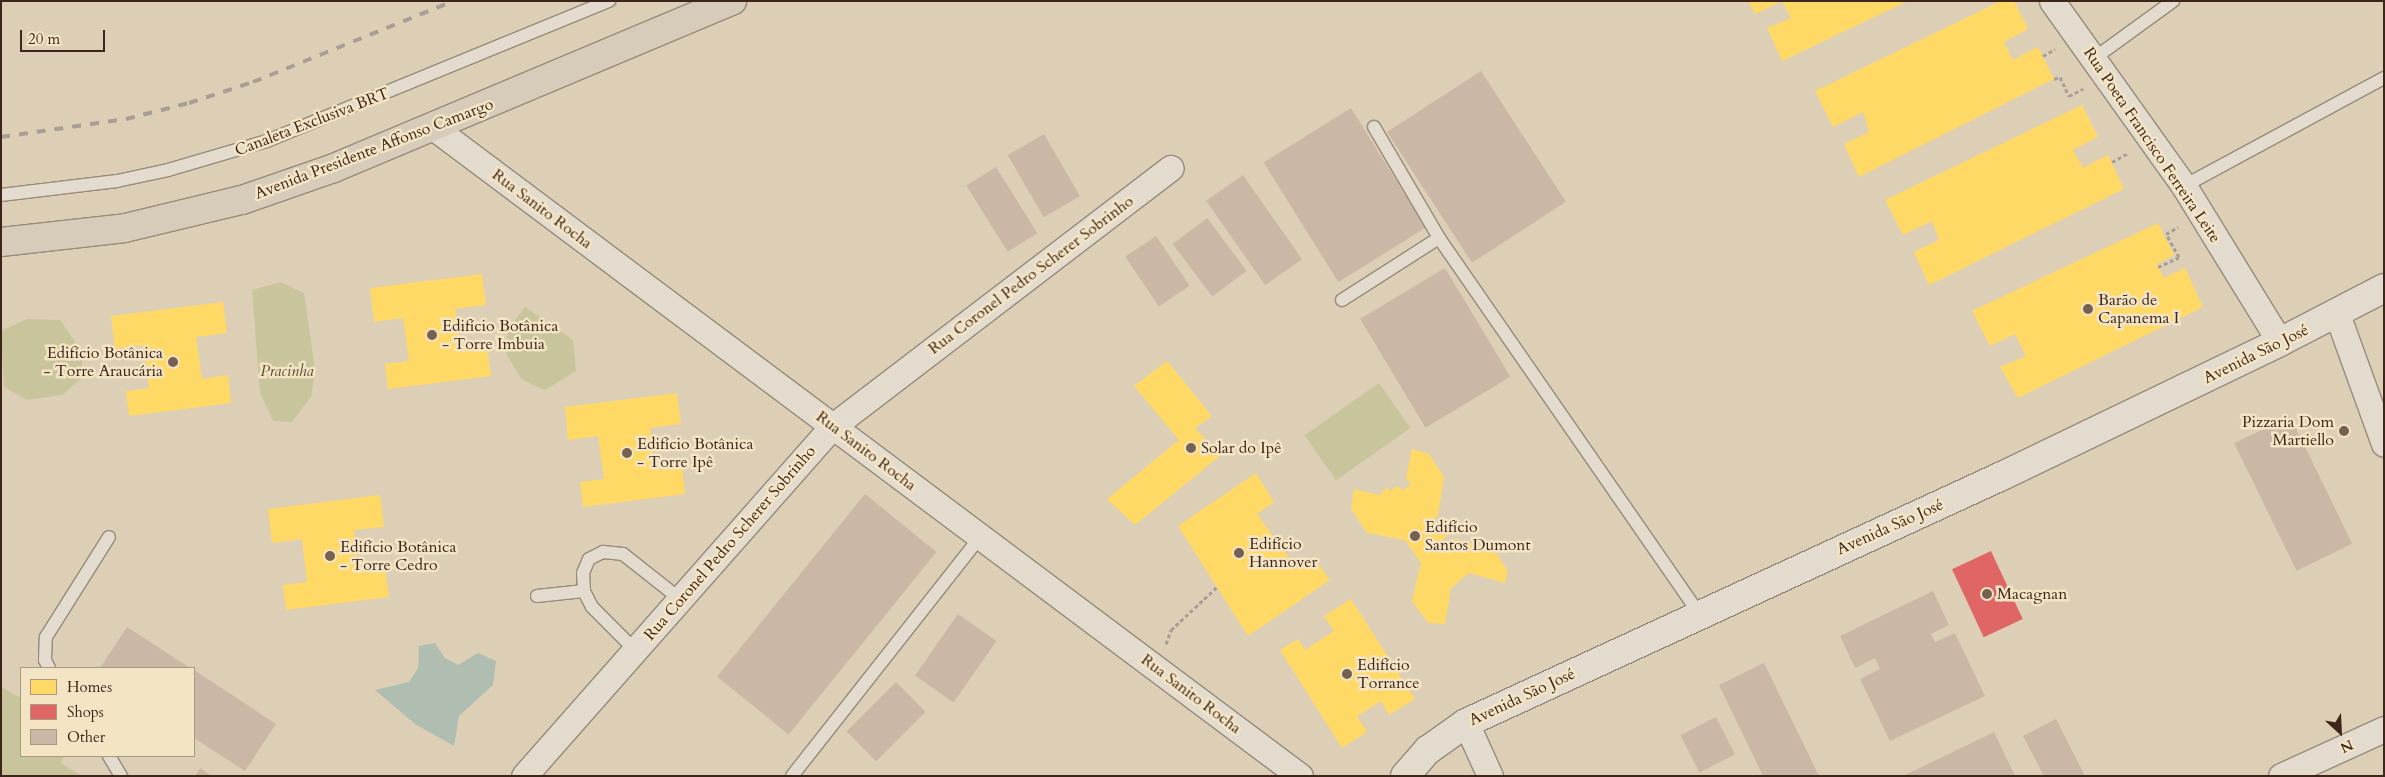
<!DOCTYPE html>
<html>
<head>
<meta charset="utf-8">
<style>
  body { margin:0 }
  #map { position:relative; width:2385px; height:777px; overflow:hidden; background:#ddcfb5; font-family:Cardo,serif }
  div>[style] { position:absolute }
  .green>* { inset:0; background:#c8c59c; transform-origin:0 0 }
  .water>* { inset:0; background:#afbeb1 }
  .homes>* { inset:0; background:#ffd966 }
  .shops>* { inset:0; background:#e06666; transform-origin:0 0 }
  .building>* { inset:0; background:#cbb7a6; transform-origin:0 0 }
  .path>* { height:3px; margin-top:-1.5px; transform-origin:0; background:repeating-linear-gradient(90deg,#a79f95 0 4px,transparent 0 6.5px) }
  .roads { filter:drop-shadow(1px 0 #968b7b) drop-shadow(-1px 0 #968b7b) drop-shadow(0 1px #968b7b) drop-shadow(0 -1px #968b7b) }
  .service>* { height:12px; margin:-6px; padding:0 6px; transform-origin:6px; border-radius:6px; background:#e3dcce }
  .minor>* { height:25px; margin:-12.5px; padding:0 12.5px; transform-origin:12.5px; border-radius:12.5px; background:#e3dcce }
  .tertiary>* { height:28px; margin:-14px; padding:0 14px; transform-origin:14px; border-radius:14px; background:#e3dcce }
  .primary>* { height:28px; margin:-14px; padding:0 14px; transform-origin:14px; border-radius:14px; background:#d7ccba }
  .rail>* { height:4px; margin-top:-2px; transform-origin:0; background:repeating-linear-gradient(90deg,#a79f95 0 9px,transparent 0 18px) }
  .dots>* { width:14px; height:14px; translate:-50% -50%; box-sizing:border-box; border:2px solid #f3e4c4; border-radius:50% }
  span { translate:-50% -50%; white-space:nowrap; text-align:center; line-height:1.15; -webkit-text-stroke:5px #f3e4c4; paint-order:stroke }
  .street-label { font-size:16px; color:#3e251c }
  .poi-label { font-size:16px; color:#3e251c }
  .left { translate:0 -50%; text-align:left }
  .right { translate:-100% -50%; text-align:right }
  .park-label { font-size:16px; color:#5c4b37; font-style:italic }
  .frame { position:absolute; inset:0; border:2px solid #3e251c; pointer-events:none }
  .legend { position:absolute; left:20px; top:667px; width:175px; height:90px; box-sizing:border-box; background:#f3e4c4; border:1px solid #ab9881; margin:0; padding:6px 9px; list-style:none; font-size:15px; color:#3e251c }
  .legend li { display:flex; align-items:center; gap:10px; height:25px }
  .legend b { width:25px; border:1px solid #ab9881 }
  .north { position:absolute; left:2315px; top:707px; width:50px; height:50px; -webkit-text-stroke:4px #f3e4c4; paint-order:stroke; rotate:155deg; font-size:14px; font-weight:700; line-height:20px; text-align:center; color:#3e251c }
  .north::after { content:''; display:block; margin:auto; width:18px; height:22px; background:#3e251c; clip-path:polygon(50% 0,100% 100%,50% 72%,0 100%) }
  .scale { position:absolute; left:20px; top:30px; width:85px; height:22px; box-sizing:border-box; border:2px solid #3e251c; border-top:0; padding-left:6px; font-size:15px; line-height:18px; white-space:nowrap; color:#3e251c; -webkit-text-stroke:4px #f3e4c4; paint-order:stroke }
</style>
</head>
<body>
<div id="map">
  <div class="green">
    <i style="clip-path:polygon(281px 282px,304px 293px,315px 370px,311px 397px,292px 422px,273px 421px,260px 392px,252px 290px)"></i>
    <i style="clip-path:polygon(525px 307px,573px 340px,576px 371px,545px 390px,522px 380px,506px 354px,508px 329px)"></i>
    <i style="clip-path:polygon(27px 319px,60px 320px,82px 351px,82px 378px,62px 395px,27px 400px,4px 387px,1px 331px)"></i>
    <i style="left:1379px;top:383px;width:55px;height:91px;rotate:55deg"></i>
    <i style="clip-path:polygon(1px 687px,21px 698px,21px 756px,64px 756px,61px 763px,82px 776px,1px 776px)"></i>
  </div>
  <div class="water">
    <i style="clip-path:polygon(435px 643px,445px 658px,458px 665px,478px 653px,496px 661px,493px 685px,459px 716px,454px 746px,415px 724px,375px 690px,409px 682px,418px 668px,419px 646px)"></i>
  </div>
  <div class="homes">
    <i style="clip-path:polygon(1748px 1px,1908px 1px,1782px 61px,1767px 28px,1791px 18px,1782px 1px,1755px 14px)"></i>
    <i style="clip-path:polygon(2001px 1px,2014px 1px,2028px 29px,2004px 42px,2013px 60px,2038px 47px,2054px 79px,1859px 177px,1844px 144px,1869px 132px,1863px 112px,1833px 127px,1815px 91px)"></i>
    <i style="clip-path:polygon(2082px 105px,2098px 137px,2073px 150px,2083px 168px,2108px 155px,2124px 189px,1929px 285px,1914px 252px,1939px 240px,1932px 221px,1903px 235px,1885px 200px)"></i>
    <i style="clip-path:polygon(2158px 223px,2174px 255px,2157px 264px,2164px 278px,2185px 268px,2203px 307px,2018px 398px,2000px 367px,2026px 356px,2015px 334px,1990px 346px,1972px 311px)"></i>
    <i style="clip-path:polygon(482px 274px,486px 305px,455px 309px,461px 351px,487px 348px,491px 376px,388px 389px,385px 364px,409px 361px,403px 318px,374px 322px,370px 288px)"></i>
    <i style="clip-path:polygon(223px 302px,227px 333px,196px 337px,202px 379px,228px 375px,231px 403px,129px 416px,126px 391px,149px 388px,144px 345px,115px 349px,111px 316px)"></i>
    <i style="clip-path:polygon(1167px 361px,1212px 416px,1195px 428px,1220px 456px,1135px 525px,1107px 499px,1179px 440px,1134px 386px)"></i>
    <i style="clip-path:polygon(677px 393px,681px 424px,650px 428px,655px 470px,682px 466px,685px 494px,583px 507px,580px 482px,604px 479px,598px 436px,568px 440px,565px 407px)"></i>
    <i style="clip-path:polygon(1412px 449px,1429px 454px,1444px 477px,1438px 515px,1431px 523px,1435px 528px,1449px 520px,1456px 529px,1441px 541px,1444px 546px,1455px 539px,1493px 549px,1508px 571px,1505px 583px,1469px 573px,1451px 588px,1445px 624px,1428px 623px,1412px 601px,1421px 563px,1405px 540px,1367px 533px,1351px 509px,1354px 489px,1380px 495px,1387px 487px,1390px 491px,1397px 486px,1403px 490px,1411px 484px,1406px 478px)"></i>
    <i style="clip-path:polygon(1256px 473px,1274px 502px,1257px 514px,1297px 569px,1313px 557px,1330px 580px,1248px 636px,1178px 526px)"></i>
    <i style="clip-path:polygon(380px 495px,384px 527px,354px 530px,359px 572px,385px 569px,389px 597px,286px 610px,283px 585px,307px 582px,302px 539px,272px 543px,268px 509px)"></i>
    <i style="clip-path:polygon(1351px 599px,1415px 699px,1389px 715px,1381px 701px,1357px 716px,1367px 732px,1342px 748px,1280px 650px,1298px 639px,1305px 650px,1334px 631px,1324px 616px)"></i>
  </div>
  <div class="shops">
    <i style="left:1991px;top:551px;width:75px;height:43px;rotate:65deg"></i>
  </div>
  <div class="building">
    <i style="left:1481px;top:71px;width:156px;height:112px;rotate:57deg"></i>
    <i style="left:1351px;top:108px;width:141px;height:103px;rotate:58deg"></i>
    <i style="left:1044px;top:134px;width:72px;height:42px;rotate:60deg"></i>
    <i style="left:996px;top:167px;width:78px;height:35px;rotate:58deg"></i>
    <i style="left:1243px;top:175px;width:103px;height:45px;rotate:55deg"></i>
    <i style="left:1207px;top:218px;width:66px;height:43px;rotate:53deg"></i>
    <i style="left:1156px;top:236px;width:60px;height:37px;rotate:56deg"></i>
    <i style="left:1445px;top:268px;width:127px;height:99px;rotate:59deg"></i>
    <i style="left:2290px;top:416px;width:142px;height:62px;rotate:64deg"></i>
    <i style="left:865px;top:494px;width:92px;height:235px;rotate:39deg"></i>
    <i style="clip-path:polygon(1933px 591px,1949px 625px,1931px 634px,1935px 642px,1955px 633px,1985px 696px,1890px 741px,1860px 679px,1880px 669px,1875px 658px,1855px 668px,1840px 636px)"></i>
    <i style="left:958px;top:614px;width:47px;height:75px;rotate:35deg"></i>
    <i style="clip-path:polygon(127px 627px,190px 668px,100px 668px)"></i>
    <i style="clip-path:polygon(1764px 663px,1819px 776px,1763px 776px,1719px 685px)"></i>
    <i style="clip-path:polygon(194px 670px,276px 724px,245px 771px,194px 738px)"></i>
    <i style="left:896px;top:682px;width:42px;height:70px;rotate:45deg"></i>
    <i style="left:1716px;top:717px;width:42px;height:40px;rotate:63deg"></i>
    <i style="clip-path:polygon(2056px 719px,2085px 776px,2044px 776px,2023px 736px)"></i>
    <i style="clip-path:polygon(1994px 732px,2015px 776px,1903px 776px)"></i>
    <i style="clip-path:polygon(200px 768px,211px 776px,195px 776px)"></i>
  </div>
  <div class="path">
    <i style="left:2043px;top:56px;width:14px;rotate:-30deg"></i>
    <i style="left:2054px;top:79px;width:6px;rotate:-18deg"></i>
    <i style="left:2060px;top:77px;width:21px;rotate:65deg"></i>
    <i style="left:2069px;top:96px;width:16px;rotate:-27deg"></i>
    <i style="left:2112px;top:162px;width:18px;rotate:-29deg"></i>
    <i style="left:2158px;top:267px;width:23px;rotate:-25deg"></i>
    <i style="left:2179px;top:257px;width:26px;rotate:-119deg"></i>
    <i style="left:2166px;top:234px;width:14px;rotate:-30deg"></i>
    <i style="left:1166px;top:644px;width:15px;rotate:-70deg"></i>
    <i style="left:1171px;top:630px;width:63px;rotate:-43.1deg"></i>
  </div>
  <div class="roads">
    <div class="service">
      <i style="left:2093px;top:59px;width:99px;rotate:-35.9deg"></i>
      <i style="left:1374px;top:127px;width:129px;rotate:59.6deg"></i>
      <i style="left:1439px;top:238px;width:456px;rotate:55.3deg"></i>
      <i style="left:2184px;top:186px;width:227px;rotate:-28.4deg"></i>
      <i style="left:1px;top:195px;width:117px;rotate:-6.9deg"></i>
      <i style="left:117px;top:181px;width:52px;rotate:-12.2deg"></i>
      <i style="left:168px;top:170px;width:103px;rotate:-16.3deg"></i>
      <i style="left:267px;top:141px;width:370px;rotate:-22.3deg"></i>
      <i style="left:1342px;top:300px;width:115px;rotate:-32.6deg"></i>
      <i style="left:537px;top:596px;width:47px;rotate:-6.1deg"></i>
      <i style="left:635px;top:650px;width:61px;rotate:-135deg"></i>
      <i style="left:592px;top:607px;width:18px;rotate:-117deg"></i>
      <i style="left:584px;top:591px;width:18px;rotate:-93deg"></i>
      <i style="left:583px;top:573px;width:15px;rotate:-67deg"></i>
      <i style="left:589px;top:559px;width:16px;rotate:-27deg"></i>
      <i style="left:603px;top:552px;width:20px;rotate:6deg"></i>
      <i style="left:623px;top:554px;width:73px;rotate:38.3deg"></i>
      <i style="left:49px;top:668px;width:9px;rotate:-117deg"></i>
      <i style="left:45px;top:660px;width:23px;rotate:-88deg"></i>
      <i style="left:46px;top:637px;width:118px;rotate:-57.8deg"></i>
      <i style="left:109px;top:756px;width:23px;rotate:59deg"></i>
      <i style="left:792px;top:776px;width:304px;rotate:-51.8deg"></i>
    </div>
    <div class="minor">
      <i style="left:2052px;top:1px;width:227px;rotate:54.5deg"></i>
      <i style="left:2184px;top:186px;width:183px;rotate:58.4deg"></i>
      <i style="left:433px;top:127px;width:1083px;rotate:36.82deg"></i>
      <i style="left:2337px;top:314px;width:138px;rotate:70.1deg"></i>
      <i style="left:1466px;top:723px;width:58px;rotate:65.6deg"></i>
      <i style="left:524px;top:776px;width:467px;rotate:-48.6deg"></i>
      <i style="left:833px;top:426px;width:425px;rotate:-37.4deg"></i>
      <i style="left:2281px;top:776px;width:113px;rotate:-24.5deg"></i>
    </div>
    <div class="tertiary">
      <i style="left:1405px;top:776px;width:35px;rotate:-49deg"></i>
      <i style="left:1428px;top:750px;width:47px;rotate:-35.4deg"></i>
      <i style="left:1466px;top:723px;width:592px;rotate:-24.75deg"></i>
      <i style="left:2004px;top:475px;width:306px;rotate:-25.7deg"></i>
      <i style="left:2280px;top:342px;width:117px;rotate:-27.4deg"></i>
    </div>
    <div class="primary">
      <i style="left:1px;top:242px;width:125px;rotate:-6.4deg"></i>
      <i style="left:125px;top:228px;width:120px;rotate:-13.5deg"></i>
      <i style="left:242px;top:200px;width:97px;rotate:-19.2deg"></i>
      <i style="left:334px;top:168px;width:432px;rotate:-22.8deg"></i>
    </div>
  </div>
  <div class="rail">
    <i style="left:1px;top:137px;width:126px;rotate:-8.2deg"></i>
    <i style="left:126px;top:119px;width:65px;rotate:-14.3deg"></i>
    <i style="left:189px;top:103px;width:67px;rotate:-18.2deg"></i>
    <i style="left:253px;top:82px;width:216px;rotate:-22deg"></i>
  </div>
  <div class="dots">
    <i style="left:2088px;top:309px;background:#766052"></i>
    <i style="left:432px;top:335px;background:#766052"></i>
    <i style="left:173px;top:362px;background:#766052"></i>
    <i style="left:2344px;top:431px;background:#766052"></i>
    <i style="left:1191px;top:448px;background:#766052"></i>
    <i style="left:627px;top:453px;background:#766052"></i>
    <i style="left:1415px;top:536px;background:#766052"></i>
    <i style="left:1239px;top:553px;background:#766052"></i>
    <i style="left:330px;top:556px;background:#766052"></i>
    <i style="left:1987px;top:594px;background:#766052"></i>
    <i style="left:1347px;top:674px;background:#766052"></i>
  </div>
  <div class="street-label">
    <span style="left:312px;top:122px;rotate:-21deg">Canaleta Exclusiva BRT</span>
    <span style="left:2152px;top:145px;rotate:56deg">Rua Poeta Francisco Ferreira Leite</span>
    <span style="left:374px;top:149px;rotate:-21deg">Avenida Presidente Affonso Camargo</span>
    <span style="left:542px;top:209px;rotate:37deg">Rua Sanito Rocha</span>
    <span style="left:1031px;top:275px;rotate:-37deg">Rua Coronel Pedro Scherer Sobrinho</span>
    <span style="left:2256px;top:354px;rotate:-26deg">Avenida São José</span>
    <span style="left:866px;top:451px;rotate:37deg">Rua Sanito Rocha</span>
    <span style="left:1890px;top:527px;rotate:-24deg">Avenida São José</span>
    <span style="left:730px;top:543px;rotate:-49deg">Rua Coronel Pedro Scherer Sobrinho</span>
    <span style="left:1191px;top:694px;rotate:37deg">Rua Sanito Rocha</span>
    <span style="left:1522px;top:697px;rotate:-25deg">Avenida São José</span>
  </div>
  <div class="poi-label">
    <span class="left" style="left:2098px;top:309px">Barão de<br>Capanema I</span>
    <span class="left" style="left:442px;top:335px">Edifício Botânica<br>- Torre Imbuia</span>
    <span class="right" style="left:163px;top:362px">Edifício Botânica<br>- Torre Araucária</span>
    <span class="right" style="left:2334px;top:431px">Pizzaria Dom<br>Martiello</span>
    <span class="left" style="left:637px;top:453px">Edifício Botânica<br>- Torre Ipê</span>
    <span class="left" style="left:1201px;top:448px">Solar do Ipê</span>
    <span class="left" style="left:1425px;top:536px">Edifício<br>Santos Dumont</span>
    <span class="left" style="left:1249px;top:553px">Edifício<br>Hannover</span>
    <span class="left" style="left:340px;top:556px">Edifício Botânica<br>- Torre Cedro</span>
    <span class="left" style="left:1997px;top:594px">Macagnan</span>
    <span class="left" style="left:1357px;top:674px">Edifício<br>Torrance</span>
  </div>
  <div class="park-label">
    <span style="left:287px;top:371px">Pracinha</span>
  </div>
  <div class="frame"></div>
  <ul class="legend">
  <li><b style="height:14px;background:#ffd966"></b>Homes</li>
  <li><b style="height:14px;background:#e06666"></b>Shops</li>
  <li><b style="height:14px;background:#cbb7a6"></b>Other</li>
  </ul>
  <div class="north">N</div>
  <div class="scale">20 m</div>
</div>
</body>
</html>
